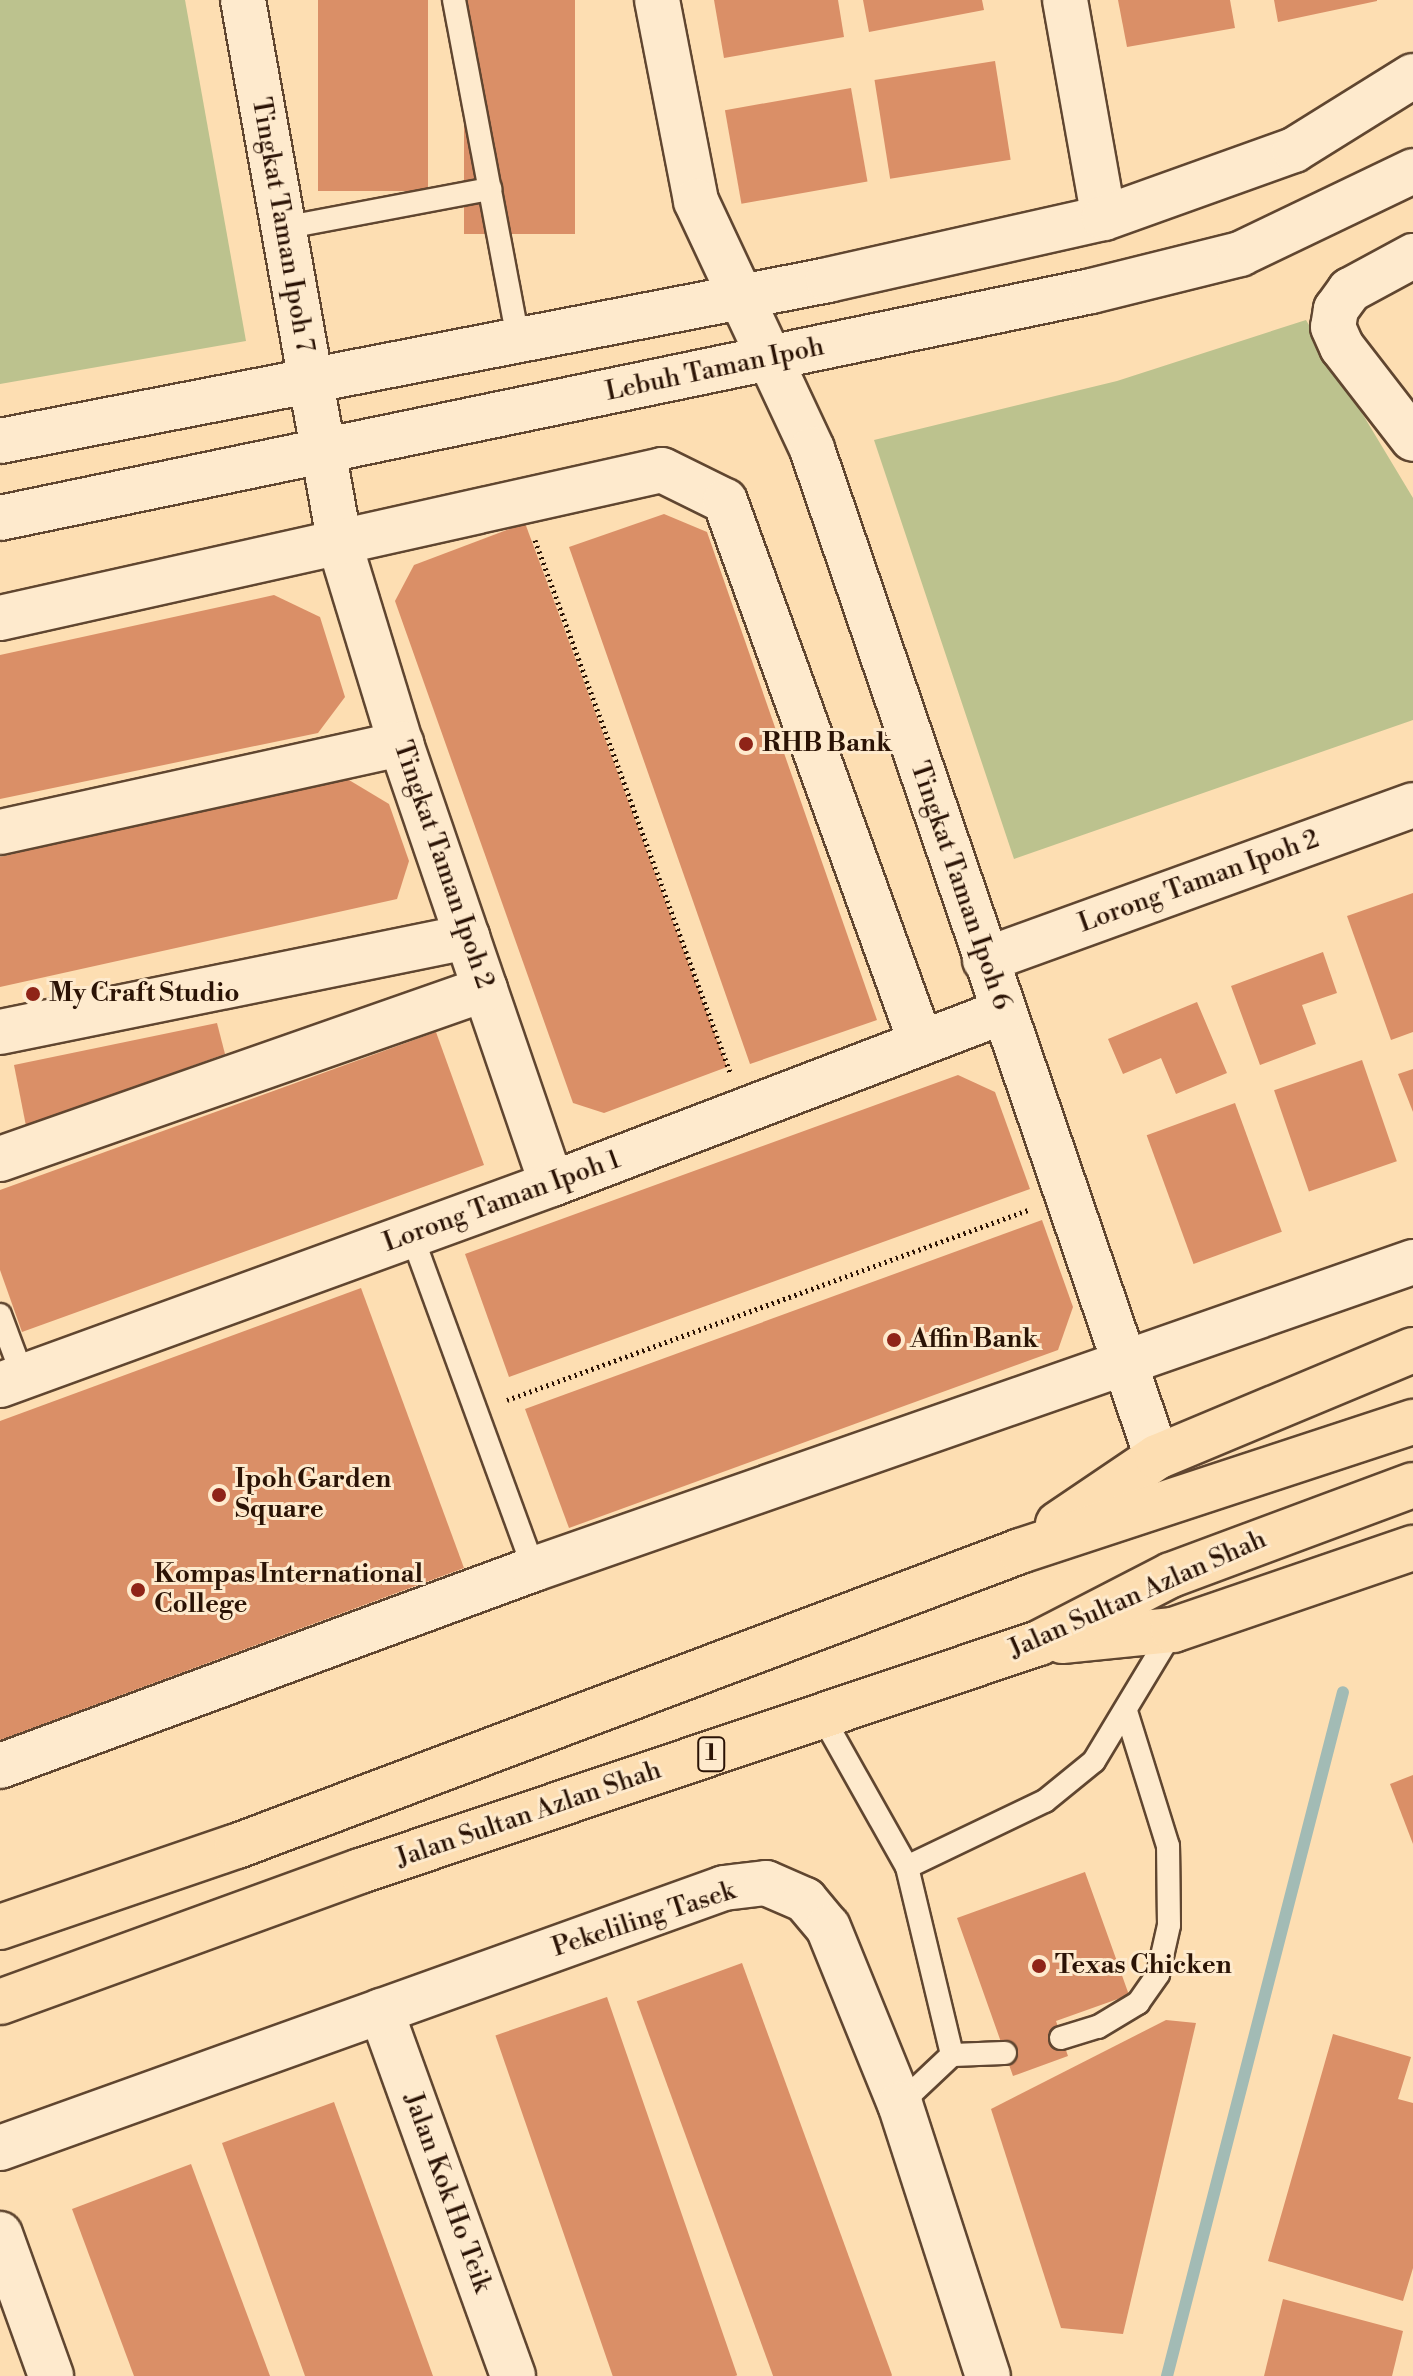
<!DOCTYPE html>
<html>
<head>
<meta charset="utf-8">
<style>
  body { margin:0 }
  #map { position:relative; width:1413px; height:2376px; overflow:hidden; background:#fddeb2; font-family:"Libre Bodoni",serif }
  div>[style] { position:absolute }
  .green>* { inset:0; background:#bcc28e }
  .stream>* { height:12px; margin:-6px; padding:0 6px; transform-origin:6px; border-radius:6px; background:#a2bbb5 }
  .building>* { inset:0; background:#da8f67; transform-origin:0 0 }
  .path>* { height:5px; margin-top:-2.5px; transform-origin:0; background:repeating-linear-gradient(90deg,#2b1305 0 2px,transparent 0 6px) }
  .roads { filter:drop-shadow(2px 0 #604630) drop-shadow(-2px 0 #604630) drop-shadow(0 2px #604630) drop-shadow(0 -2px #604630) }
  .lane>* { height:22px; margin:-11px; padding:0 11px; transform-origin:11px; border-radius:11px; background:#feeacd }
  .street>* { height:44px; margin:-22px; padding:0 22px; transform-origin:22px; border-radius:22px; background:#feeacd }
  .secondary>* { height:44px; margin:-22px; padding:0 22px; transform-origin:22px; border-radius:22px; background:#feeacd }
  .primary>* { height:44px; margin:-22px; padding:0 22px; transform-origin:22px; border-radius:22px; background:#fddeb2 }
  .dots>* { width:22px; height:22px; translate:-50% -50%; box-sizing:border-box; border:4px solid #feeacd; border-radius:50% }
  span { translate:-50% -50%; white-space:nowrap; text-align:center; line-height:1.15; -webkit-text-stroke:6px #feeacd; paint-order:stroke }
  .shield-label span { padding:2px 6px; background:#feeacd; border:2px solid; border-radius:6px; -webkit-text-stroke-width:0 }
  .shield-label { font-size:24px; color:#2b1305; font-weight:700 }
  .street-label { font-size:26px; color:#2b1305 }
  .poi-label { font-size:26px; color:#2b1305; font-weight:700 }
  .left { translate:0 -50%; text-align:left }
</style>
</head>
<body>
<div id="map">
  <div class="green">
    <i style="clip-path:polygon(0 0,185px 0,246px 341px,0 384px)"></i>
    <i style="clip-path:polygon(1306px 320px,1413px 498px,1413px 720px,1014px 859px,874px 440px,1117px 381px)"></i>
  </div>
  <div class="stream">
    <i style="left:1167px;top:2376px;width:706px;rotate:-75.57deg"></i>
  </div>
  <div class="building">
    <i style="left:318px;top:0;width:110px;height:191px"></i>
    <i style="left:464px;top:0;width:111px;height:234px"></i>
    <i style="clip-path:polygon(714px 0,838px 0,844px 37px,724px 58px)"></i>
    <i style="clip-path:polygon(863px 0,982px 0,984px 10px,869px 32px)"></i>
    <i style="clip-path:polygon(1118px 0,1230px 0,1235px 28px,1127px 47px)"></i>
    <i style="clip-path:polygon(1274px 0,1377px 0,1377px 1px,1278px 22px)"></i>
    <i style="left:995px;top:61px;width:100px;height:122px;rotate:81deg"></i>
    <i style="left:851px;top:88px;width:95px;height:128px;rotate:80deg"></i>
    <i style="clip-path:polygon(664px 514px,707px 532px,877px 1020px,750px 1064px,569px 547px)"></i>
    <i style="clip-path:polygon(525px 523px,727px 1067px,604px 1113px,573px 1103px,395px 601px,414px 565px)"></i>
    <i style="clip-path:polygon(274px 595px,320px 617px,345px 697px,318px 733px,0 799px,0 655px)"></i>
    <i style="clip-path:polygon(344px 777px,389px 804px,409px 861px,397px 899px,0 987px,0 857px)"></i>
    <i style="clip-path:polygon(1413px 893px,1413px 1032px,1391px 1040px,1347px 916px)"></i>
    <i style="clip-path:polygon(1323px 952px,1337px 993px,1302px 1005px,1316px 1044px,1260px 1065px,1231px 986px)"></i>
    <i style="clip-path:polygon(1197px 1002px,1227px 1073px,1176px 1094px,1161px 1058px,1123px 1074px,1108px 1039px)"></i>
    <i style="clip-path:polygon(217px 1023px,225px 1054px,26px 1126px,14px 1065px)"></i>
    <i style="clip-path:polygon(436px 1032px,484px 1165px,22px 1332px,0 1270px,0 1190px)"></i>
    <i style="left:1362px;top:1060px;width:107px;height:93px;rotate:71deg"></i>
    <i style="clip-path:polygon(1413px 1069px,1413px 1112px,1398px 1074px)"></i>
    <i style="clip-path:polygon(958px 1075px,995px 1092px,1030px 1189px,509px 1377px,465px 1254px)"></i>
    <i style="left:1235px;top:1103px;width:137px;height:94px;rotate:70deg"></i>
    <i style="clip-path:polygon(1042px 1220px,1073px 1307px,1058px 1350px,569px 1528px,525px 1409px)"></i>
    <i style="clip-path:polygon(361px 1288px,464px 1568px,0 1740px,0 1421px)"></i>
    <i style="clip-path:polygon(1413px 1775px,1413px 1844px,1390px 1784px)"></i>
    <i style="clip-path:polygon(1085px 1872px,1129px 1995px,1056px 2021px,1068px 2056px,1013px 2076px,957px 1918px)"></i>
    <i style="left:742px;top:1963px;width:439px;height:112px;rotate:70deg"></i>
    <i style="left:607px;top:1997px;width:400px;height:118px;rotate:71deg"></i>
    <i style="clip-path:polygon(1166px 2020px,1196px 2023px,1123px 2334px,1061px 2328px,991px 2109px)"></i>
    <i style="clip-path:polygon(1333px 2034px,1411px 2057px,1398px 2099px,1413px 2103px,1413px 2268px,1403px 2301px,1268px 2261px)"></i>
    <i style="clip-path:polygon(334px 2102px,433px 2376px,305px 2376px,222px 2143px)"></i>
    <i style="clip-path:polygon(191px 2164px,270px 2376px,134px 2376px,72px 2209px)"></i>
    <i style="clip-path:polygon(1283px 2299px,1403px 2331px,1392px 2376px,1264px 2376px)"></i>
  </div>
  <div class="path">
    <i style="left:535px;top:540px;width:567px;rotate:69.87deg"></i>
    <i style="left:507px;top:1400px;width:555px;rotate:-20.04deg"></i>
  </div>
  <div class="roads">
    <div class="lane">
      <i style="left:454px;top:0;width:346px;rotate:79.3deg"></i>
      <i style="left:283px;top:228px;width:211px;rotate:-10.7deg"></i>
      <i style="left:412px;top:1236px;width:355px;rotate:69.9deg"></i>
      <i style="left:0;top:1315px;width:66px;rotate:69.6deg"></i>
      <i style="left:822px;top:1716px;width:173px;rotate:60.6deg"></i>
      <i style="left:907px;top:1867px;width:193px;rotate:76.5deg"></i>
      <i style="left:907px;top:1867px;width:153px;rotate:-25.6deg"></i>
      <i style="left:1045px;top:1801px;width:63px;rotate:-39.2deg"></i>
      <i style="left:1094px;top:1761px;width:153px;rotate:-58.9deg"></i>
      <i style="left:1061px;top:2038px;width:39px;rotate:-17deg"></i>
      <i style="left:1098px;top:2027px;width:47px;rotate:-31deg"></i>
      <i style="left:1138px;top:2003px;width:35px;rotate:-55deg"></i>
      <i style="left:1158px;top:1974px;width:50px;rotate:-77.3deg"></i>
      <i style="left:1169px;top:1925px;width:79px;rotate:-90.7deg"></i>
      <i style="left:1168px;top:1846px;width:138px;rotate:-107.3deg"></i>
      <i style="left:900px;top:2104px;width:71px;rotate:-43.3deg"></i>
      <i style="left:952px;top:2055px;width:53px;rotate:-2.2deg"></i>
    </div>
    <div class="street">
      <i style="left:243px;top:0;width:554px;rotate:79.91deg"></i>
      <i style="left:340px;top:545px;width:208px;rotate:73deg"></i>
      <i style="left:401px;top:744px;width:465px;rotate:71.1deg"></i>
      <i style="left:657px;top:0;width:205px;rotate:79deg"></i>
      <i style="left:696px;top:201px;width:274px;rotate:64.9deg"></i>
      <i style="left:812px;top:449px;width:1065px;rotate:71.11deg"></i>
      <i style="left:1065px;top:0;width:221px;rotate:79.9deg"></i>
      <i style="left:1413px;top:256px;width:72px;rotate:151.6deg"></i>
      <i style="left:1350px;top:290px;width:24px;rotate:126deg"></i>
      <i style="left:1336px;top:309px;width:18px;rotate:99deg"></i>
      <i style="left:1333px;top:327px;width:22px;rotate:66deg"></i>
      <i style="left:1342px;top:347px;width:116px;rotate:52.3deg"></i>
      <i style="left:0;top:441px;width:844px;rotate:-11deg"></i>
      <i style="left:828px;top:280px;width:283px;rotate:-12.7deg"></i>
      <i style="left:1104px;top:218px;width:202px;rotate:-19.7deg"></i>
      <i style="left:1294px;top:150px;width:140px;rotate:-31.9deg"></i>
      <i style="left:0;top:618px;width:678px;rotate:-12.6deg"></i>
      <i style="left:662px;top:470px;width:70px;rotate:26.2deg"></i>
      <i style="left:725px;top:501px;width:576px;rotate:70.12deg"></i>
      <i style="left:0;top:832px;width:411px;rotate:-12.4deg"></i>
      <i style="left:985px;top:960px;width:455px;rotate:-19.9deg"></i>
      <i style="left:0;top:1032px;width:477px;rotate:-11.5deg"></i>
      <i style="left:0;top:1159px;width:514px;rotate:-19.32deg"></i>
      <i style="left:0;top:1385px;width:587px;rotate:-20.01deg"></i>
      <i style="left:552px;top:1184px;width:483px;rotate:-20.9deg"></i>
      <i style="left:0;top:1766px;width:569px;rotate:-20.25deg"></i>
      <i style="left:534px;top:1569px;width:931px;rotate:-19.25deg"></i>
      <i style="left:381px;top:2011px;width:388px;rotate:70.1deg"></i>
      <i style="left:0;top:2148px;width:769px;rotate:-19.75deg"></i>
      <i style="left:724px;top:1888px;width:42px;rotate:-6.8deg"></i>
      <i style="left:766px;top:1883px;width:43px;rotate:23.6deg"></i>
      <i style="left:805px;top:1900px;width:35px;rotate:50deg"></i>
      <i style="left:828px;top:1927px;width:191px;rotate:67.9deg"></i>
      <i style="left:900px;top:2104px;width:286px;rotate:72.1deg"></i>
      <i style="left:0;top:2234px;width:151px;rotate:70.2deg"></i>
    </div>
    <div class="secondary">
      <i style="left:0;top:518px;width:1114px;rotate:-11.75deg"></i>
      <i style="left:1091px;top:291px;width:154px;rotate:-13.9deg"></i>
      <i style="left:1240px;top:254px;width:192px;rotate:-25.6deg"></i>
    </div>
    <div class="primary">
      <i style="left:1058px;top:1524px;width:120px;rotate:-34.1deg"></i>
      <i style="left:1157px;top:1457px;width:277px;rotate:-22.7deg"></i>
      <i style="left:1062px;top:1641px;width:112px;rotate:-5.7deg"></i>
      <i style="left:1173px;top:1630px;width:254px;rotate:-18.9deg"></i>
      <i style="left:0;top:1927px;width:250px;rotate:-18.9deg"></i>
      <i style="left:237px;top:1846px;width:837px;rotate:-20.64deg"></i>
      <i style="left:1020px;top:1551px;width:414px;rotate:-18.2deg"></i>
      <i style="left:0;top:2002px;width:383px;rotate:-20deg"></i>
      <i style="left:360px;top:1871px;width:716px;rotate:-18.56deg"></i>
      <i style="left:1039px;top:1643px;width:148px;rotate:-27.3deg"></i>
      <i style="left:1171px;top:1575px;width:258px;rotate:-20.4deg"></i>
    </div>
  </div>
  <div class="dots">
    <i style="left:746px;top:744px;background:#8f2418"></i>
    <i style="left:33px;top:994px;background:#8f2418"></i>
    <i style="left:894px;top:1340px;background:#8f2418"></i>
    <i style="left:219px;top:1495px;background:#8f2418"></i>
    <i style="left:138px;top:1590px;background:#8f2418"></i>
    <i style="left:1039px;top:1966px;background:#8f2418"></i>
  </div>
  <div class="shield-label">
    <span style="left:711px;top:1754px">1</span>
  </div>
  <div class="street-label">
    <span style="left:282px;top:225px;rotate:80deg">Tingkat Taman Ipoh 7</span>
    <span style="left:715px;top:370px;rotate:-12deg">Lebuh Taman Ipoh</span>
    <span style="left:443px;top:865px;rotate:71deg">Tingkat Taman Ipoh 2</span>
    <span style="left:1199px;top:882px;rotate:-20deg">Lorong Taman Ipoh 2</span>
    <span style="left:960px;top:886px;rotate:71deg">Tingkat Taman Ipoh 6</span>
    <span style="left:502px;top:1202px;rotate:-20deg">Lorong Taman Ipoh 1</span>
    <span style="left:1138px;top:1595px;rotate:-24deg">Jalan Sultan Azlan Shah</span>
    <span style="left:529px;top:1815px;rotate:-19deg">Jalan Sultan Azlan Shah</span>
    <span style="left:644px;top:1920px;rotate:-18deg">Pekeliling Tasek</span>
    <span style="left:447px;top:2193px;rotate:70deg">Jalan Kok Ho Teik</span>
  </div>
  <div class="poi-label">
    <span class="left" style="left:762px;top:744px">RHB Bank</span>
    <span class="left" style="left:49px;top:994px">My Craft Studio</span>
    <span class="left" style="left:910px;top:1340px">Affin Bank</span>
    <span class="left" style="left:235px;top:1495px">Ipoh Garden<br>Square</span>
    <span class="left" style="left:154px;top:1590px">Kompas International<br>College</span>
    <span class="left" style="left:1055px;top:1966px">Texas Chicken</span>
  </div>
</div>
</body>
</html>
